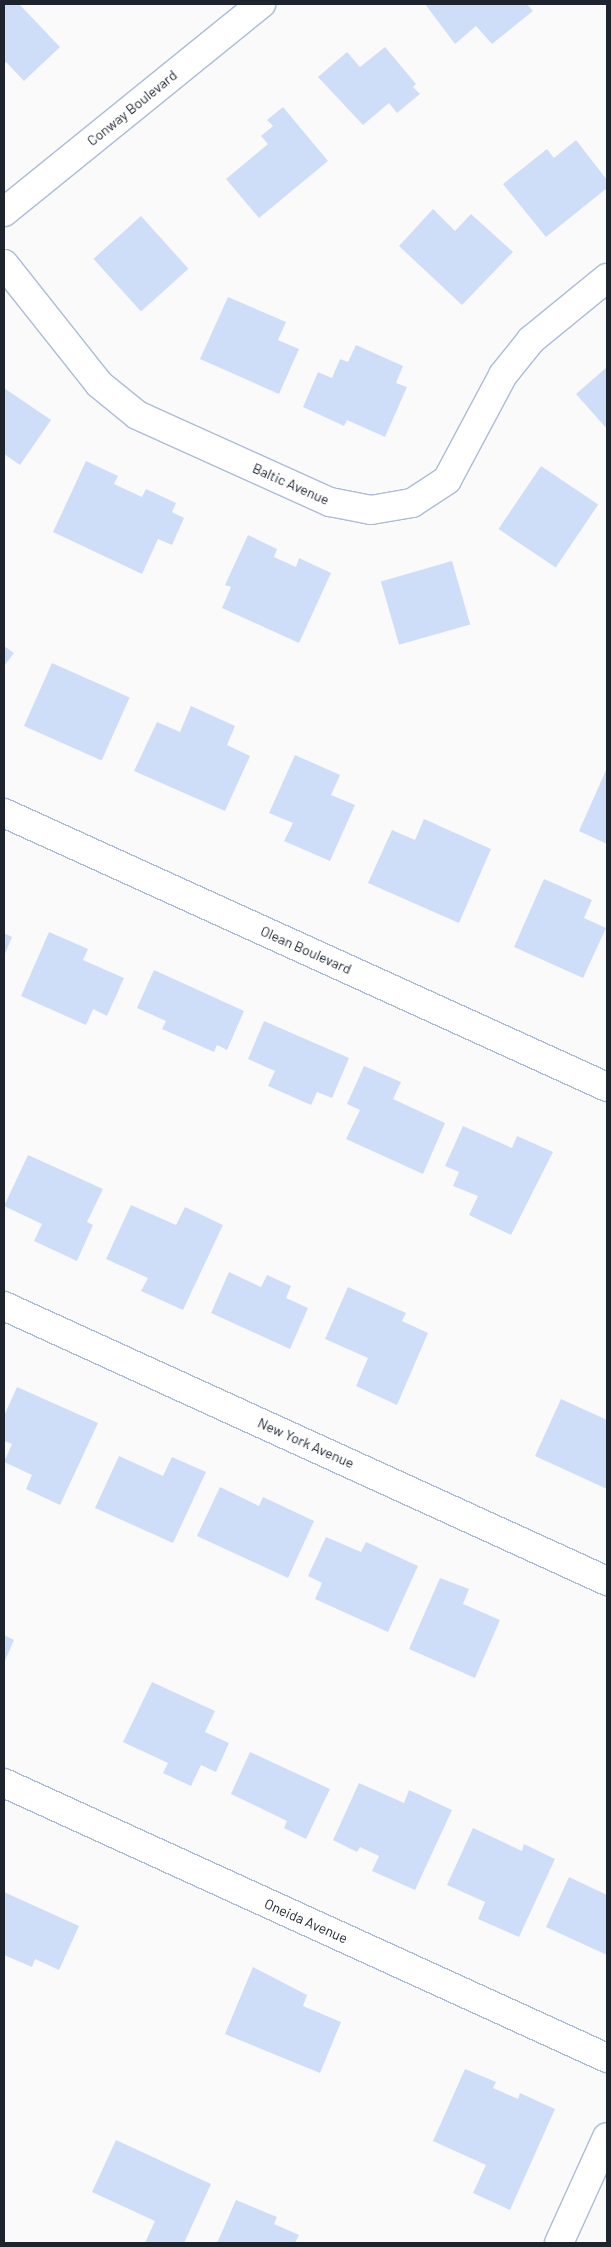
<!DOCTYPE html>
<html>
<head>
<meta charset="utf-8">
<style>
  body { margin:0 }
  #map { position:relative; width:611px; height:2247px; overflow:hidden; background:#fafafa; font-family:Barlow,sans-serif }
  div>[style] { position:absolute }
  .building>* { inset:0; background:#cedef9; transform-origin:0 0 }
  .roads { filter:drop-shadow(1px 0 #adbcd6) drop-shadow(-1px 0 #adbcd6) drop-shadow(0 1px #adbcd6) drop-shadow(0 -1px #adbcd6) }
  .minor>* { height:28px; margin:-14px; padding:0 14px; transform-origin:14px; border-radius:14px; background:#fff }
  .tertiary>* { height:28px; margin:-14px; padding:0 14px; transform-origin:14px; border-radius:14px; background:#fff }
  span { translate:-50% -50%; white-space:nowrap; text-align:center; line-height:1.15; -webkit-text-stroke:5px #fff; paint-order:stroke }
  .street-label { font-size:14px; color:#1e242e }
  .frame { position:absolute; inset:0; border:5px solid #1e242e; pointer-events:none }
</style>
</head>
<body>
<div id="map">
  <div class="building">
    <i style="clip-path:polygon(4px 4px,19px 4px,60px 47px,24px 81px,6px 62px,4px 64px)"></i>
    <i style="clip-path:polygon(425px 4px,527px 4px,533px 11px,492px 44px,476px 26px,455px 44px)"></i>
    <i style="clip-path:polygon(385px 47px,416px 84px,413px 87px,420px 94px,397px 113px,389px 103px,363px 125px,318px 77px,347px 52px,360px 67px)"></i>
    <i style="clip-path:polygon(283px 107px,328px 161px,259px 218px,226px 179px,268px 144px,261px 136px,273px 126px,267px 120px)"></i>
    <i style="clip-path:polygon(576px 140px,607px 180px,607px 188px,546px 237px,503px 184px,547px 149px,554px 158px)"></i>
    <i style="clip-path:polygon(433px 209px,455px 231px,471px 214px,513px 252px,462px 305px,399px 246px)"></i>
    <i style="left:141px;top:216px;width:71px;height:64px;rotate:48deg"></i>
    <i style="clip-path:polygon(228px 297px,286px 322px,278px 340px,299px 349px,279px 394px,200px 359px)"></i>
    <i style="clip-path:polygon(356px 345px,403px 366px,396px 383px,407px 387px,385px 437px,347px 420px,344px 426px,303px 407px,318px 372px,332px 378px,340px 359px,348px 362px)"></i>
    <i style="clip-path:polygon(607px 367px,607px 429px,576px 394px)"></i>
    <i style="clip-path:polygon(4px 388px,51px 420px,20px 465px,4px 454px)"></i>
    <i style="clip-path:polygon(86px 461px,118px 476px,114px 484px,142px 497px,146px 489px,176px 503px,172px 512px,184px 518px,172px 545px,158px 539px,142px 574px,53px 532px)"></i>
    <i style="left:541px;top:466px;width:69px;height:76px;rotate:34deg"></i>
    <i style="clip-path:polygon(248px 535px,277px 549px,274px 557px,296px 567px,299px 558px,331px 573px,299px 643px,222px 608px,231px 587px,225px 585px)"></i>
    <i style="left:452px;top:561px;width:66px;height:74px;rotate:74deg"></i>
    <i style="clip-path:polygon(4px 646px,14px 653px,4px 666px)"></i>
    <i style="left:52px;top:663px;width:85px;height:69px;rotate:24deg"></i>
    <i style="clip-path:polygon(191px 706px,235px 726px,227px 745px,250px 756px,225px 811px,134px 771px,157px 722px,180px 732px)"></i>
    <i style="clip-path:polygon(295px 755px,340px 775px,331px 795px,355px 805px,330px 861px,284px 841px,293px 823px,269px 813px)"></i>
    <i style="clip-path:polygon(607px 768px,607px 844px,579px 831px)"></i>
    <i style="clip-path:polygon(424px 819px,491px 849px,459px 923px,368px 883px,392px 830px,415px 840px)"></i>
    <i style="clip-path:polygon(544px 879px,592px 900px,584px 918px,606px 928px,583px 978px,514px 947px)"></i>
    <i style="clip-path:polygon(49px 932px,88px 949px,83px 960px,124px 978px,107px 1016px,93px 1009px,86px 1025px,21px 996px)"></i>
    <i style="clip-path:polygon(4px 933px,12px 937px,4px 956px)"></i>
    <i style="clip-path:polygon(154px 970px,244px 1011px,227px 1050px,217px 1045px,214px 1052px,162px 1029px,166px 1021px,137px 1008px)"></i>
    <i style="clip-path:polygon(264px 1021px,349px 1058px,332px 1098px,317px 1092px,311px 1105px,268px 1086px,275px 1071px,248px 1059px)"></i>
    <i style="clip-path:polygon(364px 1066px,401px 1082px,393px 1099px,445px 1123px,423px 1174px,346px 1139px,360px 1110px,347px 1104px)"></i>
    <i style="clip-path:polygon(463px 1126px,512px 1148px,517px 1136px,553px 1152px,511px 1235px,469px 1215px,478px 1196px,453px 1186px,459px 1172px,445px 1166px)"></i>
    <i style="clip-path:polygon(28px 1155px,103px 1189px,87px 1222px,93px 1225px,77px 1261px,34px 1241px,42px 1224px,4px 1206px)"></i>
    <i style="clip-path:polygon(131px 1205px,176px 1225px,185px 1207px,223px 1225px,183px 1310px,141px 1291px,148px 1278px,106px 1259px)"></i>
    <i style="clip-path:polygon(229px 1272px,261px 1287px,267px 1275px,291px 1286px,286px 1298px,308px 1308px,290px 1349px,211px 1313px)"></i>
    <i style="clip-path:polygon(348px 1287px,406px 1313px,402px 1321px,428px 1333px,397px 1405px,356px 1386px,368px 1358px,325px 1339px)"></i>
    <i style="clip-path:polygon(17px 1387px,98px 1423px,60px 1505px,26px 1489px,32px 1475px,4px 1462px,12px 1444px,4px 1441px,4px 1416px)"></i>
    <i style="clip-path:polygon(561px 1399px,607px 1420px,607px 1489px,535px 1456px)"></i>
    <i style="clip-path:polygon(119px 1456px,163px 1476px,172px 1457px,206px 1472px,173px 1543px,95px 1508px)"></i>
    <i style="clip-path:polygon(220px 1487px,259px 1506px,263px 1497px,314px 1521px,288px 1578px,197px 1536px)"></i>
    <i style="clip-path:polygon(326px 1537px,361px 1552px,366px 1542px,418px 1566px,388px 1632px,315px 1599px,322px 1583px,308px 1576px)"></i>
    <i style="clip-path:polygon(440px 1578px,469px 1589px,463px 1604px,500px 1620px,475px 1678px,409px 1649px)"></i>
    <i style="clip-path:polygon(4px 1635px,14px 1640px,4px 1663px)"></i>
    <i style="clip-path:polygon(152px 1682px,215px 1711px,205px 1732px,229px 1743px,216px 1772px,201px 1765px,191px 1786px,163px 1773px,168px 1763px,123px 1742px)"></i>
    <i style="clip-path:polygon(250px 1752px,330px 1789px,306px 1839px,284px 1828px,287px 1821px,231px 1794px)"></i>
    <i style="clip-path:polygon(359px 1783px,404px 1803px,409px 1790px,452px 1810px,415px 1890px,372px 1871px,379px 1856px,360px 1847px,357px 1852px,333px 1840px)"></i>
    <i style="clip-path:polygon(473px 1828px,522px 1851px,524px 1844px,555px 1859px,519px 1937px,478px 1919px,485px 1902px,447px 1885px)"></i>
    <i style="clip-path:polygon(569px 1877px,607px 1895px,607px 1955px,546px 1927px)"></i>
    <i style="clip-path:polygon(4px 1892px,79px 1926px,59px 1970px,35px 1959px,32px 1967px,4px 1955px)"></i>
    <i style="clip-path:polygon(253px 1967px,307px 1995px,303px 2006px,341px 2022px,320px 2073px,225px 2034px)"></i>
    <i style="clip-path:polygon(465px 2069px,496px 2082px,493px 2088px,518px 2099px,520px 2093px,555px 2109px,510px 2210px,473px 2193px,486px 2165px,433px 2141px)"></i>
    <i style="clip-path:polygon(116px 2140px,211px 2184px,184px 2243px,145px 2243px,155px 2221px,92px 2192px)"></i>
    <i style="clip-path:polygon(236px 2200px,277px 2217px,274px 2224px,299px 2235px,295px 2243px,217px 2243px)"></i>
  </div>
  <div class="roads">
    <div class="minor">
      <i style="left:4px;top:264px;width:153px;rotate:51.6deg"></i>
      <i style="left:99px;top:384px;width:49px;rotate:39.2deg"></i>
      <i style="left:137px;top:415px;width:212px;rotate:24.3deg"></i>
      <i style="left:330px;top:502px;width:42px;rotate:11deg"></i>
      <i style="left:371px;top:510px;width:42px;rotate:-9.7deg"></i>
      <i style="left:412px;top:503px;width:42px;rotate:-33.3deg"></i>
      <i style="left:447px;top:480px;width:119px;rotate:-61.9deg"></i>
      <i style="left:503px;top:375px;width:45px;rotate:-51.3deg"></i>
      <i style="left:531px;top:340px;width:98px;rotate:-39.2deg"></i>
      <i style="left:4px;top:1306px;width:663px;rotate:24.52deg"></i>
      <i style="left:4px;top:1783px;width:663px;rotate:24.52deg"></i>
      <i style="left:559px;top:2243px;width:116px;rotate:-65.6deg"></i>
    </div>
    <div class="tertiary">
      <i style="left:4px;top:212px;width:331px;rotate:-39deg"></i>
      <i style="left:4px;top:813px;width:662px;rotate:24.44deg"></i>
    </div>
  </div>
  <div class="street-label">
    <span style="left:132px;top:108px;rotate:-39deg">Conway Boulevard</span>
    <span style="left:291px;top:484px;rotate:24deg">Baltic Avenue</span>
    <span style="left:306px;top:950px;rotate:24deg">Olean Boulevard</span>
    <span style="left:306px;top:1443px;rotate:24deg">New York Avenue</span>
    <span style="left:306px;top:1921px;rotate:24deg">Oneida Avenue</span>
  </div>
  <div class="frame"></div>
</div>
</body>
</html>
